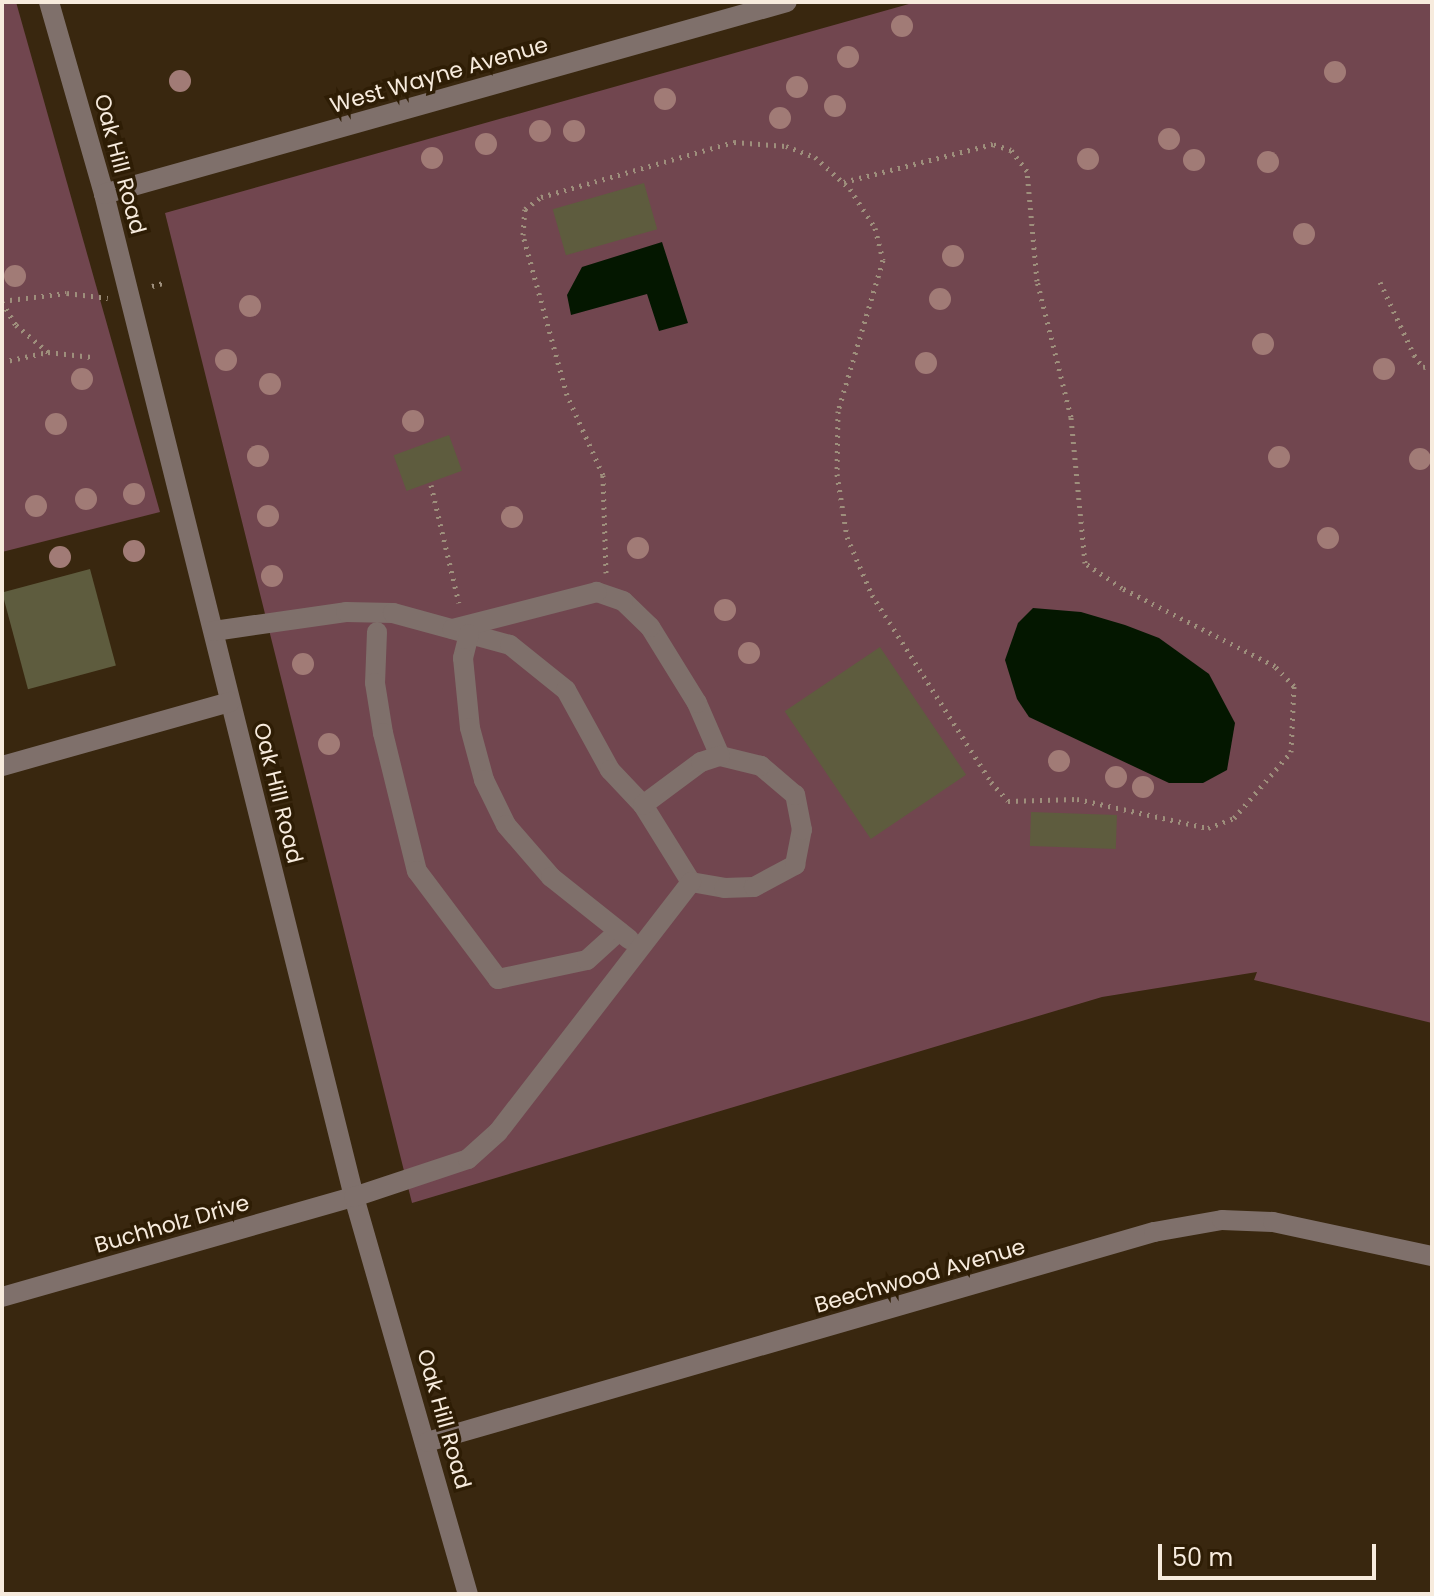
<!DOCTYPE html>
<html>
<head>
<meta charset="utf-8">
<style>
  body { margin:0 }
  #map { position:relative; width:1434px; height:1596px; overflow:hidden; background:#39270f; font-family:Poppins,sans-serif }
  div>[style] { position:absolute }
  .green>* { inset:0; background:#71464f }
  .water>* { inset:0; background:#041700 }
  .building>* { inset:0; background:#5e5c3e; transform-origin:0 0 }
  .path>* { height:5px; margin-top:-2.5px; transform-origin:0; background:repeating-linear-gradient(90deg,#9e8f7c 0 2px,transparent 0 8px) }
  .minor>* { height:20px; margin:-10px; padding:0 10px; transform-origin:10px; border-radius:10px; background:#7f706b }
  .trees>* { width:22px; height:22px; margin:-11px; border-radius:50%; background:#a17b76 }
  span { translate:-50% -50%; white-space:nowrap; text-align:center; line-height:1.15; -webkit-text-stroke:7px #2e1d05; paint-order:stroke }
  .street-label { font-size:22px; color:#f7ebdd }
  .frame { position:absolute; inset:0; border:4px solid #f7ebdd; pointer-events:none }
  .scale { position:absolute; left:1158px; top:1544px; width:218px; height:36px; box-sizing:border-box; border:4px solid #f7ebdd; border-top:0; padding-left:10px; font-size:24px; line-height:28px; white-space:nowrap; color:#f7ebdd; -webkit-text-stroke:6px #2e1d05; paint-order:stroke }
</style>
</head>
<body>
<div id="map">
  <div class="green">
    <i style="clip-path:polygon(2px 2px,16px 2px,160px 512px,2px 552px)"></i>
    <i style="clip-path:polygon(916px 2px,1432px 2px,1432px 1023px,1254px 980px,1257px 972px,1102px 997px,412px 1203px,165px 213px)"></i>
  </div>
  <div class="water">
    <i style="clip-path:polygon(662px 242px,688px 323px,659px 331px,647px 294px,571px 315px,567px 295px,582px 267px)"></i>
    <i style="clip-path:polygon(1033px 608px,1081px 612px,1125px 625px,1159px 638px,1209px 674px,1235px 723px,1227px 770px,1203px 783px,1169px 783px,1029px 717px,1017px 699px,1005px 660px,1018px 623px)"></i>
  </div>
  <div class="building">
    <i style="left:644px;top:183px;width:48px;height:95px;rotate:74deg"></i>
    <i style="left:449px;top:435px;width:38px;height:59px;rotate:70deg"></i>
    <i style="left:90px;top:569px;width:100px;height:91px;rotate:75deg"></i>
    <i style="left:880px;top:647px;width:154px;height:115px;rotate:56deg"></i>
    <i style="left:1031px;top:812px;width:86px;height:34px;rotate:2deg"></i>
  </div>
  <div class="path">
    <i style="left:1380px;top:282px;width:81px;rotate:65deg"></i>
    <i style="left:1414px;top:355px;width:15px;rotate:53deg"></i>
    <i style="left:1423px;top:367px;width:9px;rotate:-13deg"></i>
    <i style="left:152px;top:286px;width:11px;rotate:-15deg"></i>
    <i style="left:2px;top:301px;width:65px;rotate:-7deg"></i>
    <i style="left:67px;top:293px;width:41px;rotate:7deg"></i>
    <i style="left:2px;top:302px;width:27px;rotate:59deg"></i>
    <i style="left:16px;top:325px;width:42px;rotate:40.2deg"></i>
    <i style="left:2px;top:362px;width:47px;rotate:-12.3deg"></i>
    <i style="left:48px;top:352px;width:44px;rotate:6.5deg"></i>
    <i style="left:431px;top:485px;width:121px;rotate:76.7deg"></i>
    <i style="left:606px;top:573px;width:98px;rotate:-91.8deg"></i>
    <i style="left:603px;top:475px;width:88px;rotate:-114.2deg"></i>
    <i style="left:567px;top:395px;width:166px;rotate:-105.4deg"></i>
    <i style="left:523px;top:235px;width:26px;rotate:-86deg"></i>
    <i style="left:525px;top:209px;width:20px;rotate:-37deg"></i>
    <i style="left:541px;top:197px;width:201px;rotate:-15.9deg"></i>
    <i style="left:734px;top:142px;width:52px;rotate:4.4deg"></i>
    <i style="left:786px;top:146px;width:31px;rotate:21deg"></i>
    <i style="left:815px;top:157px;width:47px;rotate:42.4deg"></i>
    <i style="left:850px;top:189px;width:46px;rotate:57.3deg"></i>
    <i style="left:875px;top:228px;width:33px;rotate:76deg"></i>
    <i style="left:883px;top:260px;width:158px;rotate:106.6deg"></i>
    <i style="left:838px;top:411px;width:63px;rotate:90.9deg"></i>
    <i style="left:837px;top:474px;width:64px;rotate:81deg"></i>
    <i style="left:847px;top:537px;width:63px;rotate:66.7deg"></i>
    <i style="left:872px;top:595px;width:222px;rotate:57.5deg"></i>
    <i style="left:991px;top:782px;width:25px;rotate:48deg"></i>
    <i style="left:1008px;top:801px;width:69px;rotate:-1.7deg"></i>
    <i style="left:1077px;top:799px;width:134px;rotate:12.5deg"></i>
    <i style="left:1208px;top:828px;width:28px;rotate:-21deg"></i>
    <i style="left:1234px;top:818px;width:87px;rotate:-49.2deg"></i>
    <i style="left:1291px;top:752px;width:66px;rotate:-87.4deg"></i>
    <i style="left:1294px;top:686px;width:28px;rotate:-134deg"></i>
    <i style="left:1275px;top:666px;width:172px;rotate:-153deg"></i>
    <i style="left:1122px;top:588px;width:45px;rotate:-146deg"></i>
    <i style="left:1085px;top:563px;width:147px;rotate:-95.5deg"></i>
    <i style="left:1071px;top:417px;width:140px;rotate:-104deg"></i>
    <i style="left:1037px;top:281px;width:110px;rotate:-95.2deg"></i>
    <i style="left:1027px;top:171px;width:26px;rotate:-127deg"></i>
    <i style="left:1011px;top:150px;width:19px;rotate:-162deg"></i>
    <i style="left:993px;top:144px;width:154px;rotate:165.7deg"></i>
  </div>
  <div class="minor">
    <i style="left:49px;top:2px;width:200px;rotate:74deg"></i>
    <i style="left:104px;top:194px;width:1034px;rotate:76deg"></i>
    <i style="left:354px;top:1197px;width:413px;rotate:74deg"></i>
    <i style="left:104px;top:194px;width:709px;rotate:-15.7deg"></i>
    <i style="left:214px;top:631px;width:133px;rotate:-8.2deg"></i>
    <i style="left:346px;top:612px;width:47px;rotate:1.2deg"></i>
    <i style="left:393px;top:613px;width:121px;rotate:15.3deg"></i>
    <i style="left:510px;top:645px;width:72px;rotate:38.8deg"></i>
    <i style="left:566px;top:690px;width:91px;rotate:61.2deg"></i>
    <i style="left:610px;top:770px;width:48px;rotate:46.7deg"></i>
    <i style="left:643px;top:805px;width:91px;rotate:58.1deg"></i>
    <i style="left:691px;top:882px;width:34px;rotate:10deg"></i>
    <i style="left:724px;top:888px;width:30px;rotate:-2deg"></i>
    <i style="left:754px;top:887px;width:47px;rotate:-28.2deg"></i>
    <i style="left:795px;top:865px;width:36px;rotate:-79deg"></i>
    <i style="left:802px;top:830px;width:36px;rotate:-101deg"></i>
    <i style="left:795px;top:795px;width:45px;rotate:-139.5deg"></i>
    <i style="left:761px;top:766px;width:42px;rotate:-166.3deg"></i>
    <i style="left:720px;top:756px;width:58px;rotate:-113.5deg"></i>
    <i style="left:697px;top:703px;width:89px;rotate:-121.7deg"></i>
    <i style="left:650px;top:627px;width:37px;rotate:-136deg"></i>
    <i style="left:623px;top:601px;width:28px;rotate:-161deg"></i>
    <i style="left:597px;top:592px;width:149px;rotate:165.6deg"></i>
    <i style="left:377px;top:632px;width:51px;rotate:92.2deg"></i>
    <i style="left:375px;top:683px;width:51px;rotate:80.9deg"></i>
    <i style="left:383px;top:733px;width:142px;rotate:76.2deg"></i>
    <i style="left:417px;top:871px;width:135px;rotate:53.1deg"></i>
    <i style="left:498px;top:979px;width:91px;rotate:-12.1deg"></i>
    <i style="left:587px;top:960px;width:43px;rotate:-42.2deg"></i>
    <i style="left:469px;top:634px;width:25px;rotate:104deg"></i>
    <i style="left:463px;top:658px;width:70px;rotate:84.3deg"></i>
    <i style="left:470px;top:728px;width:54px;rotate:74.9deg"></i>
    <i style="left:484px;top:780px;width:50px;rotate:63.9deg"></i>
    <i style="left:506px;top:825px;width:69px;rotate:49.1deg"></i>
    <i style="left:551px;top:877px;width:100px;rotate:38.5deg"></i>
    <i style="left:2px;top:766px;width:237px;rotate:-15.7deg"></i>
    <i style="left:643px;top:805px;width:72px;rotate:-36.6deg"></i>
    <i style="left:701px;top:762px;width:20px;rotate:-18deg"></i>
    <i style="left:2px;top:1297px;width:366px;rotate:-15.9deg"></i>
    <i style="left:354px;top:1197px;width:120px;rotate:-18.4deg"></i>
    <i style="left:468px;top:1159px;width:40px;rotate:-42deg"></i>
    <i style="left:498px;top:1132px;width:316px;rotate:-52.3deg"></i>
    <i style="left:427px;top:1442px;width:757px;rotate:-16.11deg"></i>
    <i style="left:1154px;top:1232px;width:69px;rotate:-10deg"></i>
    <i style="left:1222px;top:1220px;width:51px;rotate:2.2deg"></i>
    <i style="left:1273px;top:1222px;width:163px;rotate:12.1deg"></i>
  </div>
  <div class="trees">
    <i style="left:902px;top:26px"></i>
    <i style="left:848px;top:57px"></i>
    <i style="left:1335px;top:72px"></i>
    <i style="left:180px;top:81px"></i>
    <i style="left:797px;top:87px"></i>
    <i style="left:665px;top:99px"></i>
    <i style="left:835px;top:106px"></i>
    <i style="left:780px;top:118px"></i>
    <i style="left:540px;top:131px"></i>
    <i style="left:574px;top:131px"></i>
    <i style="left:1169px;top:139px"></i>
    <i style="left:486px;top:144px"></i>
    <i style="left:432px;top:158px"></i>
    <i style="left:1088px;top:159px"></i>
    <i style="left:1194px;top:160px"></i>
    <i style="left:1268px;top:162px"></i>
    <i style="left:1304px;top:234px"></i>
    <i style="left:953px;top:256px"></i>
    <i style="left:15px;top:276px"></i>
    <i style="left:940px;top:299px"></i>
    <i style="left:250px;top:306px"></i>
    <i style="left:1263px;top:344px"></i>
    <i style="left:226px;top:360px"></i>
    <i style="left:926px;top:363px"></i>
    <i style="left:1384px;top:369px"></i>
    <i style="left:82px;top:379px"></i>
    <i style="left:270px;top:384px"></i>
    <i style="left:413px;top:421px"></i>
    <i style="left:56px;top:424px"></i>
    <i style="left:258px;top:456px"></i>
    <i style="left:1279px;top:457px"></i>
    <i style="left:1420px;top:459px"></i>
    <i style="left:134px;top:494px"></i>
    <i style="left:86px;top:499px"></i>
    <i style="left:36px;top:506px"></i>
    <i style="left:268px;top:516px"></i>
    <i style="left:512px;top:517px"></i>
    <i style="left:1328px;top:538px"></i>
    <i style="left:638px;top:548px"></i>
    <i style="left:134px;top:551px"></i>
    <i style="left:60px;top:557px"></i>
    <i style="left:272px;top:576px"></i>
    <i style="left:725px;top:610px"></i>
    <i style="left:749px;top:653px"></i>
    <i style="left:303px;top:664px"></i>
    <i style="left:329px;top:744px"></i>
    <i style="left:1059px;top:761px"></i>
    <i style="left:1116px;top:777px"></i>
    <i style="left:1143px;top:787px"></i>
  </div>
  <div class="street-label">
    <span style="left:439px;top:75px;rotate:-16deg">West Wayne Avenue</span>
    <span style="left:120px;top:164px;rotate:75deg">Oak Hill Road</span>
    <span style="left:278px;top:793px;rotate:76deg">Oak Hill Road</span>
    <span style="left:172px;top:1224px;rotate:-16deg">Buchholz Drive</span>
    <span style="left:920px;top:1276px;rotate:-16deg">Beechwood Avenue</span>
    <span style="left:444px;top:1419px;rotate:74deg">Oak Hill Road</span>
  </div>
  <div class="frame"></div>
  <div class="scale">50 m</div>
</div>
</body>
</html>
